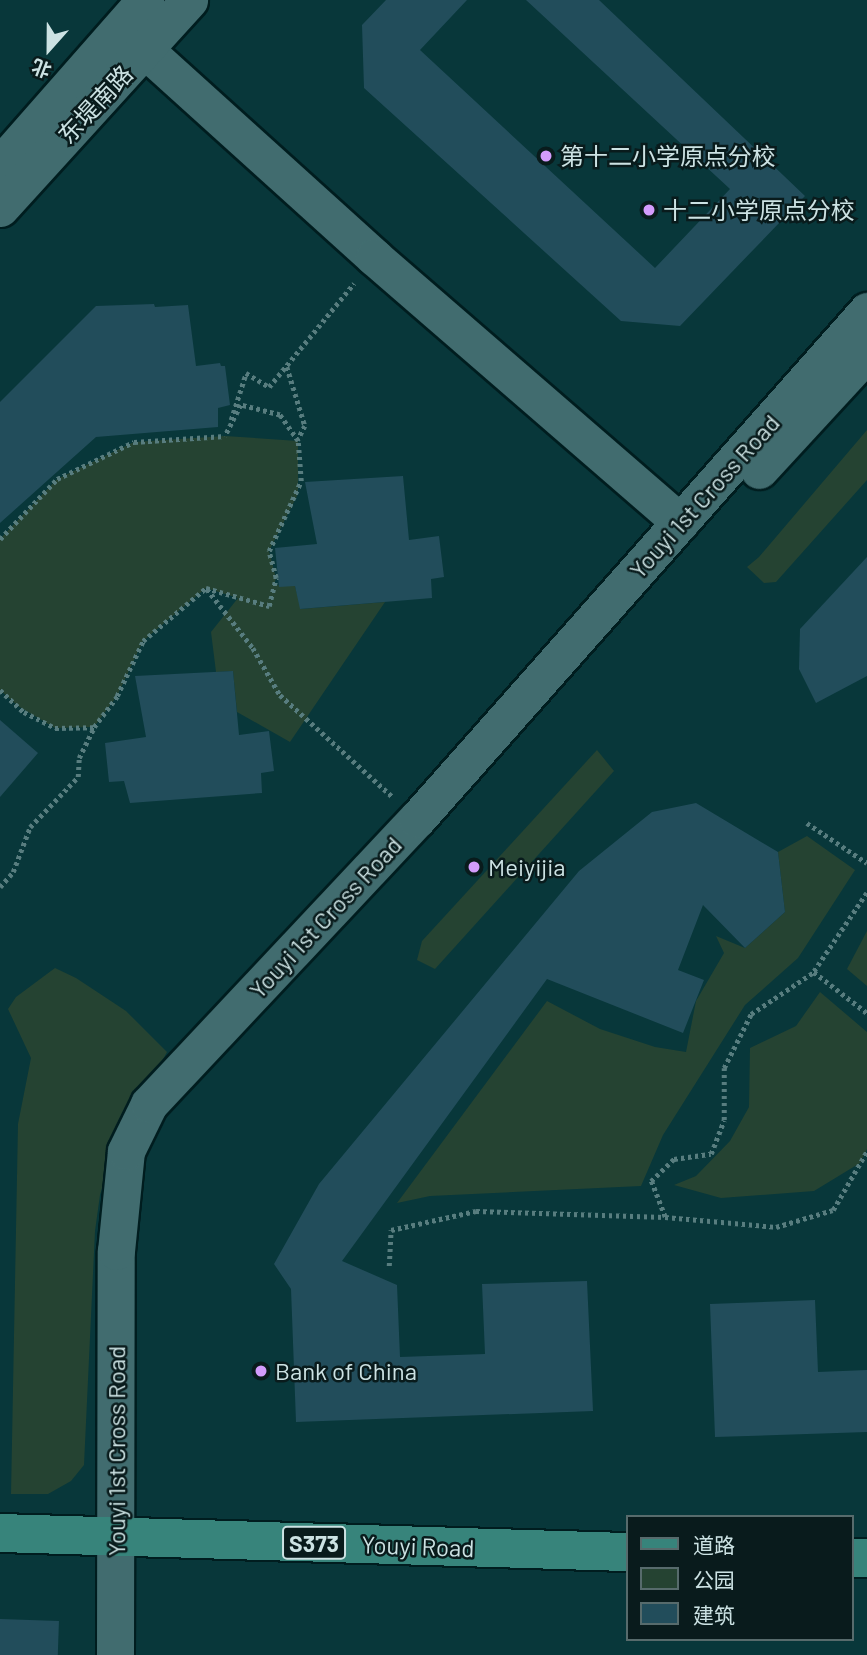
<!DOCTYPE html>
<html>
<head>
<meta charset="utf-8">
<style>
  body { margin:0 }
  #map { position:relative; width:867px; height:1655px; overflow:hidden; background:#08373a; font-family:Barlow,"Noto Sans SC",sans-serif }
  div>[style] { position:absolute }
  .green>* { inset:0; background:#254332 }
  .building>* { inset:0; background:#224d5b; transform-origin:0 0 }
  .path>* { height:4.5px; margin-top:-2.25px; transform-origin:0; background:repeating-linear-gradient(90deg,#587d7f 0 3.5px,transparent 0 7px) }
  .roads { filter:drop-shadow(2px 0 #001d1f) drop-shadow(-2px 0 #001d1f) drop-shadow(0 2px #001d1f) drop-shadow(0 -2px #001d1f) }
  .street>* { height:37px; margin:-18.5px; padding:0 18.5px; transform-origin:18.5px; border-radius:18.5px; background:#416c6f }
  .primary>* { height:38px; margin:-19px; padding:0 19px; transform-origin:19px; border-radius:19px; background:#37847b }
  .dots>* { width:19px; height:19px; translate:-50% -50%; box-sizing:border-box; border:4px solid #091b1c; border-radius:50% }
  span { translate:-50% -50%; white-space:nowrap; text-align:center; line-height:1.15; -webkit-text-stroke:5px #091b1c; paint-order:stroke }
  .shield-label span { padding:2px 5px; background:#091b1c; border:2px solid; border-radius:5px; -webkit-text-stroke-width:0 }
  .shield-label { font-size:23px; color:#cce2e3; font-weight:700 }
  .street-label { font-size:24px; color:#cce2e3 }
  .poi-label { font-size:24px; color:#cce2e3 }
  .left { translate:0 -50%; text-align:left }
  .legend { position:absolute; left:626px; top:1515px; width:228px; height:126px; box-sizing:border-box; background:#091b1c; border:2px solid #576b6c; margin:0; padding:9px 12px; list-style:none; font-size:21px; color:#cce2e3 }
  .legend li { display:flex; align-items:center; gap:14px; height:35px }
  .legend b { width:35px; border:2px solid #576b6c }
  .north { position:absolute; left:14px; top:14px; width:70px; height:70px; -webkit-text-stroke:5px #091b1c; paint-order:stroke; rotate:201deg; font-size:19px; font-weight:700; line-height:28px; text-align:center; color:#cce2e3 }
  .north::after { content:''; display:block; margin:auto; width:24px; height:32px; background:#cce2e3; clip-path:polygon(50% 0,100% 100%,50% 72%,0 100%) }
</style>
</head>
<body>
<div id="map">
  <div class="green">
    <i style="clip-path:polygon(867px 430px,867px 480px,776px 582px,764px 583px,747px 567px,759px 557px)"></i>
    <i style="clip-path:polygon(225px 436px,298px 441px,298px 494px,269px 551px,276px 578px,274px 585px,295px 586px,301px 609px,385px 602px,290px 742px,237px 712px,233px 671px,216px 672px,211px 632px,238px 598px,206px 588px,143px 641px,117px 696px,94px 727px,55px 728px,18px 706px,0 690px,0 539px,57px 479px,134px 442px)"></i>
    <i style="clip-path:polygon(597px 750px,614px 771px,435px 969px,417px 960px,422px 941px)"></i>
    <i style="clip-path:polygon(807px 836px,855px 870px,798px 958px,745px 1005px,663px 1135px,641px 1186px,430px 1196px,397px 1203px,547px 1001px,600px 1029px,655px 1047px,686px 1052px,696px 1001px,724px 953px,716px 936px,745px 948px,785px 912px,778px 852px)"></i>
    <i style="clip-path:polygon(867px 931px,867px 986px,847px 969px)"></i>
    <i style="clip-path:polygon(55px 968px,76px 978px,126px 1011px,167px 1052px,111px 1156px,100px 1195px,95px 1231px,84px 1465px,71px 1481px,48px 1494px,11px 1494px,18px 1124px,31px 1058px,8px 1009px,16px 997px)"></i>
    <i style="clip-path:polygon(820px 992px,867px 1032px,867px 1149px,860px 1163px,814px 1191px,721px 1198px,674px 1185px,696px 1176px,730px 1141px,749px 1107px,750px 1048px,796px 1026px)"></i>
  </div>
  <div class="building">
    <i style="clip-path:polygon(386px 0,467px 0,420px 50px,655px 268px,730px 189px,526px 0,599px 0,805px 196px,680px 326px,621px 321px,364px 88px,362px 25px)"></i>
    <i style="clip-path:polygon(154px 304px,155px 307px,188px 305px,196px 366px,220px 363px,221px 366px,225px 366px,230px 405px,218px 408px,218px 427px,96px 437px,0 523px,0 402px,96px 306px)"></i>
    <i style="clip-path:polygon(403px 476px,409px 540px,439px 536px,444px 577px,431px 579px,432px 598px,300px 609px,295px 586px,279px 587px,275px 548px,317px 544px,305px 482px)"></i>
    <i style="clip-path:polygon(867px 557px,867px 676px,816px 703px,799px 669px,800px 629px)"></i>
    <i style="clip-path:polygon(233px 671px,239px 735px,269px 731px,274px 771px,261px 773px,262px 793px,130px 803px,124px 781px,109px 782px,105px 743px,146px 737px,135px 676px)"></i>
    <i style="clip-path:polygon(0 720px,38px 753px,0 797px)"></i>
    <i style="clip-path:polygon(696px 803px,778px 852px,785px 912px,745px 948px,703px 905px,678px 970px,704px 980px,683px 1033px,547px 979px,342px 1261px,397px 1285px,400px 1357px,485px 1354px,482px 1284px,587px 1281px,593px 1411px,296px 1422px,291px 1289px,274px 1264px,319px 1184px,579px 871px,652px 812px)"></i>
    <i style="clip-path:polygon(815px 1300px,818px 1372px,867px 1370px,867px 1432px,715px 1437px,710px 1304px)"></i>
    <i style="left:0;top:1619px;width:59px;height:36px;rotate:2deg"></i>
  </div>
  <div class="path">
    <i style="left:287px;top:367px;width:62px;rotate:73deg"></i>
    <i style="left:305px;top:426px;width:16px;rotate:117deg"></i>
    <i style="left:231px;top:420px;width:49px;rotate:-72.3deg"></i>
    <i style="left:246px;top:373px;width:27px;rotate:31deg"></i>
    <i style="left:269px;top:387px;width:134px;rotate:-50.7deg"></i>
    <i style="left:0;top:539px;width:83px;rotate:-46.5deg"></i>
    <i style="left:57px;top:479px;width:85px;rotate:-25.7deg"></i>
    <i style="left:134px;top:442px;width:91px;rotate:-3.8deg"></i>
    <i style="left:207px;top:589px;width:75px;rotate:52.1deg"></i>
    <i style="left:253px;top:648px;width:54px;rotate:60.1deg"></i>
    <i style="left:280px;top:695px;width:152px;rotate:42.1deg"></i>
    <i style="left:0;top:690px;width:33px;rotate:43deg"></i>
    <i style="left:24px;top:712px;width:35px;rotate:27deg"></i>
    <i style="left:55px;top:728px;width:39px;rotate:-1deg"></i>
    <i style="left:94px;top:727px;width:39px;rotate:-53deg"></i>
    <i style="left:117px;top:696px;width:61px;rotate:-64.7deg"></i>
    <i style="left:143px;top:641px;width:82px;rotate:-40.1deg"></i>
    <i style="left:206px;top:588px;width:66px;rotate:15.9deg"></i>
    <i style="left:269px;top:606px;width:29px;rotate:-76deg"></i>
    <i style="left:276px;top:578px;width:28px;rotate:-105deg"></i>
    <i style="left:269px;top:551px;width:77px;rotate:-65.4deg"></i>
    <i style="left:301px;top:481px;width:40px;rotate:-94.3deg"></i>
    <i style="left:298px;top:441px;width:32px;rotate:-125deg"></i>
    <i style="left:280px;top:415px;width:40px;rotate:-165.6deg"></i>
    <i style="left:241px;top:405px;width:35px;rotate:117deg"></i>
    <i style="left:807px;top:823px;width:72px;rotate:33.7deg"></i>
    <i style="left:0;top:887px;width:20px;rotate:-49deg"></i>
    <i style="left:13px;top:872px;width:48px;rotate:-69.3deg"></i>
    <i style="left:30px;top:827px;width:69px;rotate:-46.2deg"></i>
    <i style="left:78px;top:777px;width:19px;rotate:-87deg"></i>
    <i style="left:79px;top:758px;width:34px;rotate:-64deg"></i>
    <i style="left:867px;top:893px;width:95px;rotate:123.9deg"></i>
    <i style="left:814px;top:972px;width:67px;rotate:37.7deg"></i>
    <i style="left:665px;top:1217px;width:39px;rotate:-111deg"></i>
    <i style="left:651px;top:1181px;width:32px;rotate:-44deg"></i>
    <i style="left:674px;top:1159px;width:37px;rotate:-8deg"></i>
    <i style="left:711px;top:1154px;width:36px;rotate:-69deg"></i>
    <i style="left:724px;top:1120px;width:52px;rotate:-90deg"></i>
    <i style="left:724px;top:1068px;width:60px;rotate:-63.4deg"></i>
    <i style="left:751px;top:1014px;width:76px;rotate:-33.7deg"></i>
    <i style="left:389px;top:1266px;width:36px;rotate:-87deg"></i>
    <i style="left:391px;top:1230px;width:87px;rotate:-12.6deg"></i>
    <i style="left:476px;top:1211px;width:189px;rotate:1.8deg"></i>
    <i style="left:665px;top:1217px;width:111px;rotate:5.1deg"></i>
    <i style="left:776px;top:1227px;width:59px;rotate:-16.6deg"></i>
    <i style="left:833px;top:1210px;width:68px;rotate:-60deg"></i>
  </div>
  <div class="roads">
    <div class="street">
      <i style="left:145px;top:50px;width:309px;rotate:42.1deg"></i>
      <i style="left:374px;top:257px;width:405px;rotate:40.9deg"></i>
      <i style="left:0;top:165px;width:220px;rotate:-48.7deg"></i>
      <i style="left:0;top:208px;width:281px;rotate:-47.7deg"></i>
      <i style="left:759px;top:470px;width:159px;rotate:-47.3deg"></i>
      <i style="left:115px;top:1655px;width:404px;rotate:-89.9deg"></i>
      <i style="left:116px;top:1251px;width:100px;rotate:-84.3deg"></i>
      <i style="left:126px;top:1151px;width:52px;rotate:-63.9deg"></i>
      <i style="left:149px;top:1104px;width:391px;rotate:-46.8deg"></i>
      <i style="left:417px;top:819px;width:679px;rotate:-48.46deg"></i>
    </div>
    <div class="primary">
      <i style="left:0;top:1533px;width:627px;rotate:1.74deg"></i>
      <i style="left:851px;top:1558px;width:16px"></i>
    </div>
  </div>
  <div class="dots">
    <i style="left:546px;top:156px;background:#d39cfc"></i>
    <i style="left:649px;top:210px;background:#d39cfc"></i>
    <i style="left:474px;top:867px;background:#d39cfc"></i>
    <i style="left:261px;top:1371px;background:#d39cfc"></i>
  </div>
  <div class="shield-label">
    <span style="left:314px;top:1543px">S373</span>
  </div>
  <div class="street-label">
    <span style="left:95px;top:104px;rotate:-47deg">东堤南路</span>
    <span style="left:704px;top:496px;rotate:-48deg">Youyi 1st Cross Road</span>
    <span style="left:325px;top:917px;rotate:-47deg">Youyi 1st Cross Road</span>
    <span style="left:116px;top:1451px;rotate:-90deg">Youyi 1st Cross Road</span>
    <span style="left:418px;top:1546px;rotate:2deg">Youyi Road</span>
  </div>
  <div class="poi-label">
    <span class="left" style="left:560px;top:156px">第十二小学原点分校</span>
    <span class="left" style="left:663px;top:210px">十二小学原点分校</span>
    <span class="left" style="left:488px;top:867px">Meiyijia</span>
    <span class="left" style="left:275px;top:1371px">Bank of China</span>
  </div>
  <ul class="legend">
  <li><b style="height:9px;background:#37847b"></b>道路</li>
  <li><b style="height:19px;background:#254332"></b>公园</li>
  <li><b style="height:19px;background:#224d5b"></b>建筑</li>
  </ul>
  <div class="north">北</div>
</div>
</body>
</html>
